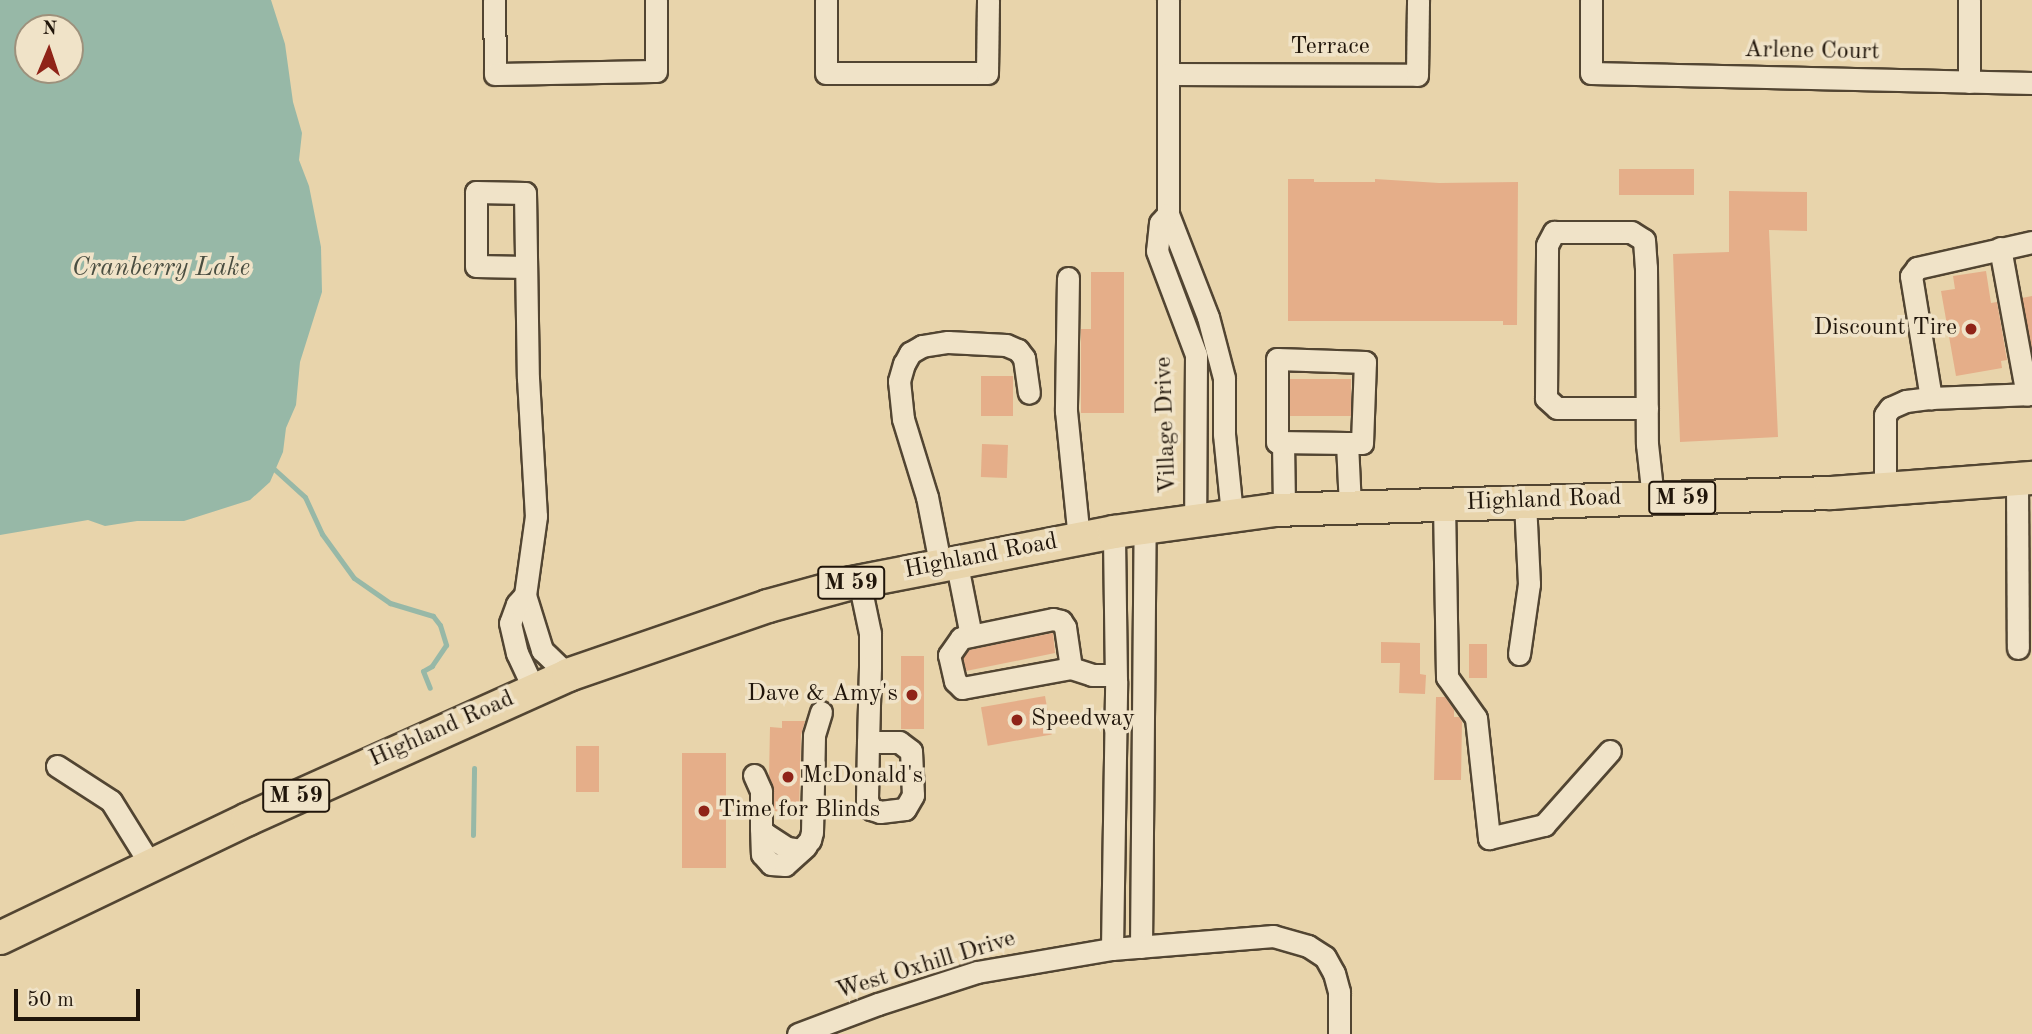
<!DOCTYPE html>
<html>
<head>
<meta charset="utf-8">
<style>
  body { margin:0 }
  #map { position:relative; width:2032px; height:1034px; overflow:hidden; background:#e8d4ab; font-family:"Old Standard TT",serif }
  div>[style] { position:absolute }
  .water>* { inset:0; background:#97b8a7 }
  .stream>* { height:5px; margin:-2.5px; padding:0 2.5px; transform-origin:2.5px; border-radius:2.5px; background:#97b8a7 }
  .building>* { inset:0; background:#e5ae89; transform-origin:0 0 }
  .roads { filter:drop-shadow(2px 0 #524532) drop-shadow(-2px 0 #524532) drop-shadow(0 2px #524532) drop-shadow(0 -2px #524532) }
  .minor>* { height:21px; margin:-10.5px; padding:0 10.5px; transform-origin:10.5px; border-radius:10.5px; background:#f0e3c8 }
  .highway>* { height:32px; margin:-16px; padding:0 16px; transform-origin:16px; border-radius:16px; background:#e8d4ab }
  .dots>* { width:19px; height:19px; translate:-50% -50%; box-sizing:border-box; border:4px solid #f0e3c8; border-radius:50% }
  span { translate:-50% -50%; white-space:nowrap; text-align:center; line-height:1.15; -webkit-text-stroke:7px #f0e3c8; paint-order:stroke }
  .shield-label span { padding:2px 5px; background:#f0e3c8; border:2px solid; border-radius:5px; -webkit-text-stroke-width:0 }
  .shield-label { font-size:23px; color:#20150a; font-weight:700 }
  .street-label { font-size:24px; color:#20150a }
  .poi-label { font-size:24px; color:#20150a }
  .right { translate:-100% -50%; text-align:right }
  .left { translate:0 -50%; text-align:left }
  .water-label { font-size:26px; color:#4a4e41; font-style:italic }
  .north { position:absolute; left:14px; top:14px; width:70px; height:70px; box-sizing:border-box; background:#f0e3c8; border:2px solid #9d917c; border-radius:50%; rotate:2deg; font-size:19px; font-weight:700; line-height:28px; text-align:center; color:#20150a }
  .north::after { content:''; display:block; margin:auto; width:24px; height:32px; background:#8f2418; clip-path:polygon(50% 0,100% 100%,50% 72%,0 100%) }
  .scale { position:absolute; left:14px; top:989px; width:126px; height:32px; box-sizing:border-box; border:4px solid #20150a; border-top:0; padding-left:9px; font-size:21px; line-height:24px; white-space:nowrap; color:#20150a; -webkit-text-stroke:5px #f0e3c8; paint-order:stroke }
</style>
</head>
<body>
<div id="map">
  <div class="water">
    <i style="clip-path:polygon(evenodd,0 0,271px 0,285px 44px,293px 102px,302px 133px,299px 160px,309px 186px,321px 247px,322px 292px,300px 362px,296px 405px,286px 428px,283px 452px,270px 482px,250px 500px,184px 521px,137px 521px,105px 526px,88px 520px,0 535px,0 0,28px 28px,70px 28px,70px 70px,28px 70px,28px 28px)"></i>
  </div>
  <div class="stream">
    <i style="left:273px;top:468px;width:43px;rotate:42.2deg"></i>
    <i style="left:305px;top:497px;width:41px;rotate:65.3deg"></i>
    <i style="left:322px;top:534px;width:54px;rotate:54deg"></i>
    <i style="left:354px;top:578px;width:44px;rotate:34.8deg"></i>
    <i style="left:390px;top:603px;width:45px;rotate:16.8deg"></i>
    <i style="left:433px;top:616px;width:11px;rotate:52deg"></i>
    <i style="left:440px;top:625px;width:21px;rotate:73deg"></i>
    <i style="left:446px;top:645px;width:25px;rotate:124deg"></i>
    <i style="left:432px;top:666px;width:10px;rotate:151deg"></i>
    <i style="left:423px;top:671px;width:18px;rotate:68deg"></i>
    <i style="left:473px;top:835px;width:67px;rotate:-89.1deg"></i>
  </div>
  <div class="building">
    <i style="left:1619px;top:169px;width:75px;height:26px"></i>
    <i style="clip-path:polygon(1288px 179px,1314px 179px,1314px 182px,1375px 182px,1375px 179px,1439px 183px,1518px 182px,1517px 325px,1503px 325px,1503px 321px,1288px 321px)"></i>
    <i style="clip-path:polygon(1729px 191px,1807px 192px,1807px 231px,1769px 230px,1778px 437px,1680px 442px,1673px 254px,1729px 252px)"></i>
    <i style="clip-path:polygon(1986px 271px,1991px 303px,1997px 302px,2007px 360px,2001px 361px,2002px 368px,1956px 376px,1941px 291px,1955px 289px,1953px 276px)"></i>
    <i style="clip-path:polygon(1091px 272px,1124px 272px,1124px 413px,1081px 413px,1081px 329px,1091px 329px)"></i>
    <i style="clip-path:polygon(2032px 296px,2032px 350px,2022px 298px)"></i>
    <i style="left:981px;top:376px;width:32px;height:40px"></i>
    <i style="left:1290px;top:379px;width:61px;height:37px"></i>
    <i style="left:982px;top:444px;width:26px;height:33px;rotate:2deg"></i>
    <i style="clip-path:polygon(1053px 633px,1055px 653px,966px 671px,963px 658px,969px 650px)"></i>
    <i style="clip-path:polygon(1381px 642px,1420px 643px,1420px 674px,1426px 675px,1425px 694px,1399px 693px,1400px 663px,1381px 663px)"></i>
    <i style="left:1469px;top:644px;width:18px;height:34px"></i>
    <i style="left:901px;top:656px;width:23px;height:73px"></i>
    <i style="left:1045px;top:696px;width:39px;height:65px;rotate:80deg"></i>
    <i style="clip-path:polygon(1436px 697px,1445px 697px,1454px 710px,1454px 717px,1459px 717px,1462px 722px,1461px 780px,1434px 780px)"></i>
    <i style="clip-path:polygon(782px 721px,805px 721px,801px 735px,799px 811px,774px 811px,774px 790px,769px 777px,770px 727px,782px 728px)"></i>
    <i style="left:576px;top:746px;width:23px;height:46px"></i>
    <i style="left:682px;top:753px;width:44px;height:115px"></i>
  </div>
  <div class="roads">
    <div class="minor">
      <i style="left:494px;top:0;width:74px;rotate:89.2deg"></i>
      <i style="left:495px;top:74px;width:161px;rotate:-1.1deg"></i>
      <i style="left:656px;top:71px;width:71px;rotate:-90deg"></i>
      <i style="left:826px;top:0;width:73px;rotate:90deg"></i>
      <i style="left:826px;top:73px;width:161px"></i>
      <i style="left:987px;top:73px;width:73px;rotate:-89.2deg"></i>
      <i style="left:1168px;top:0;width:214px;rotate:90deg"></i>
      <i style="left:1168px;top:214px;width:110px;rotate:68.8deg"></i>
      <i style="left:1208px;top:317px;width:63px;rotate:75.3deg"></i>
      <i style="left:1224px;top:378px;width:56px;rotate:90deg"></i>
      <i style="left:1224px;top:434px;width:80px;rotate:84.3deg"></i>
      <i style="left:1591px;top:0;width:73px;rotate:90deg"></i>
      <i style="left:1591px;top:73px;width:441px;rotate:1.3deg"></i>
      <i style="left:1168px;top:74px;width:249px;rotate:0.2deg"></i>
      <i style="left:1417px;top:75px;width:75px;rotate:-89.2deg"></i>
      <i style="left:1969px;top:82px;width:82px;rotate:-90deg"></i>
      <i style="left:1168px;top:214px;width:12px;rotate:132deg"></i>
      <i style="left:1160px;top:223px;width:28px;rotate:96deg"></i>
      <i style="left:1157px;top:251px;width:111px;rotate:69.4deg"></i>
      <i style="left:1196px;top:355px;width:164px;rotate:90.3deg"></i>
      <i style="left:2032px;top:242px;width:118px;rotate:167.3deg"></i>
      <i style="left:1917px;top:268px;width:10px;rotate:127deg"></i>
      <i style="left:1911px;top:276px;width:124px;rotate:80.7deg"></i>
      <i style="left:1931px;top:398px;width:101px;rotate:-2.3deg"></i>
      <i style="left:2000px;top:248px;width:149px;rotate:79.6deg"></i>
      <i style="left:526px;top:267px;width:50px;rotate:-178.9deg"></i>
      <i style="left:476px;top:266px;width:74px;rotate:-90deg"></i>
      <i style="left:476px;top:192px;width:49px;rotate:1.2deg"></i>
      <i style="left:525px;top:193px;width:185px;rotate:89.1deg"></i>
      <i style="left:528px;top:378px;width:138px;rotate:86.7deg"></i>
      <i style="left:536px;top:516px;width:80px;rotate:97.9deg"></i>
      <i style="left:525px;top:595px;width:58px;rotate:72.8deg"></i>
      <i style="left:542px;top:650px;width:36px;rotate:44deg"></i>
      <i style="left:1068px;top:278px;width:133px;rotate:90.9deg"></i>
      <i style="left:1066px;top:411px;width:128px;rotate:84.2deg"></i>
      <i style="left:1647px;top:408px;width:90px;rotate:180deg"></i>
      <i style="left:1557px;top:408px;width:15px;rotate:-138deg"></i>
      <i style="left:1546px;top:398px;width:153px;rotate:-89.6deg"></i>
      <i style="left:1547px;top:245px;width:15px;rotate:-62deg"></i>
      <i style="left:1554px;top:232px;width:77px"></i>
      <i style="left:1631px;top:232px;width:15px;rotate:32deg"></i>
      <i style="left:1644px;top:240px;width:27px;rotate:86deg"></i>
      <i style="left:1646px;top:267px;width:177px;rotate:89.7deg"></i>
      <i style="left:1647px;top:444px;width:54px;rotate:83.7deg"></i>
      <i style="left:1283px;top:442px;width:67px;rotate:89.1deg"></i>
      <i style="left:1347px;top:443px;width:15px"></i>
      <i style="left:1362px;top:443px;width:81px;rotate:-87.9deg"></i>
      <i style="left:1365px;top:362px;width:88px;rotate:-178deg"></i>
      <i style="left:1277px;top:359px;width:83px;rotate:90deg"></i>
      <i style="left:1277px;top:442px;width:70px;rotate:0.8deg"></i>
      <i style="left:1347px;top:443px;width:64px;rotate:87.3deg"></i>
      <i style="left:2017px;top:480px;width:168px;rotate:89.7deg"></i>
      <i style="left:1885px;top:490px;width:75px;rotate:-90deg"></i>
      <i style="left:1885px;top:415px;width:9px;rotate:-54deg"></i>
      <i style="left:1890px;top:408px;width:17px;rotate:-24deg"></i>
      <i style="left:1906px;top:401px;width:25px;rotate:-7deg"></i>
      <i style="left:1444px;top:504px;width:173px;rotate:89deg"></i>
      <i style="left:1447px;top:677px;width:50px;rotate:54.7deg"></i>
      <i style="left:1476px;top:718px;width:121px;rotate:83.8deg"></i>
      <i style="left:1489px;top:838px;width:57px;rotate:-13.3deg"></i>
      <i style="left:1544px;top:825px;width:99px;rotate:-48.3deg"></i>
      <i style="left:956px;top:560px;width:77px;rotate:78.8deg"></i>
      <i style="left:940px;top:563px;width:67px;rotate:-101.1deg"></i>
      <i style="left:927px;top:497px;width:82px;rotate:-107.1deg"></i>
      <i style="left:903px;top:419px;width:38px;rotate:-96deg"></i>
      <i style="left:899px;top:381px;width:18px;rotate:-74deg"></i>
      <i style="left:904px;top:364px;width:13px;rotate:-61deg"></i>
      <i style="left:910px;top:353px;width:14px;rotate:-30deg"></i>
      <i style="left:922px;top:346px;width:26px;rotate:-9deg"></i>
      <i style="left:948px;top:342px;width:58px;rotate:3deg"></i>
      <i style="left:1006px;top:345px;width:13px;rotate:23deg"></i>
      <i style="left:1018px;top:350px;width:10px;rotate:53deg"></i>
      <i style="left:1024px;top:358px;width:35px;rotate:82deg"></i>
      <i style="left:859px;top:581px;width:53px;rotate:78.1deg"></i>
      <i style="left:870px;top:633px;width:34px;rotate:90deg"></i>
      <i style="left:870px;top:667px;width:75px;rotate:91.5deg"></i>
      <i style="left:868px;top:742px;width:58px;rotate:91deg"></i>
      <i style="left:867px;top:800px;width:10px;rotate:66deg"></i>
      <i style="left:871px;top:809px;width:9px;rotate:18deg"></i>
      <i style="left:880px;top:812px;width:25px;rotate:-7deg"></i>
      <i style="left:905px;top:809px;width:16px;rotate:-60deg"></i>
      <i style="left:913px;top:795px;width:44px;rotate:-92.6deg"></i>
      <i style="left:911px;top:751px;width:15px;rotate:-143deg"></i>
      <i style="left:899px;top:742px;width:31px;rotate:180deg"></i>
      <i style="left:525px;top:595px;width:12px;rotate:132deg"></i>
      <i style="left:517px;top:604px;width:20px;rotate:110deg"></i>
      <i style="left:510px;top:623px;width:31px;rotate:77deg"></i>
      <i style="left:517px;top:653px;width:40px;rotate:65deg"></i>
      <i style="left:1519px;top:654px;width:71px;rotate:-81.9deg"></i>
      <i style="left:1529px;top:584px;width:81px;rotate:-92.8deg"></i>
      <i style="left:1071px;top:668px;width:41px;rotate:-98.3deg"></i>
      <i style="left:1065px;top:627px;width:7px;rotate:-124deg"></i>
      <i style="left:1061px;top:621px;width:8px;rotate:-166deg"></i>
      <i style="left:1053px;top:619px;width:94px;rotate:168.3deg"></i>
      <i style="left:961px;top:638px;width:21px;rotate:125deg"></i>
      <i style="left:949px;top:655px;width:27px;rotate:77deg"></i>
      <i style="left:955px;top:681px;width:10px;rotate:45deg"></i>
      <i style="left:962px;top:688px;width:111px;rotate:-10.4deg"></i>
      <i style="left:1071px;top:668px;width:22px;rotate:18deg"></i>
      <i style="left:1092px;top:675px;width:23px"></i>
      <i style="left:57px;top:766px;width:64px;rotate:32.9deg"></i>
      <i style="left:111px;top:801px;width:78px;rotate:58.2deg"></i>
      <i style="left:754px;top:775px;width:17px;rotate:66deg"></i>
      <i style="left:761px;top:791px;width:37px;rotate:90deg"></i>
      <i style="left:761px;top:828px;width:6px;rotate:59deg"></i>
      <i style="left:764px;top:833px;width:27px;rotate:33deg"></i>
      <i style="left:787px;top:848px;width:14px;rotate:8deg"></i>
      <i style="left:801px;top:850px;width:13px;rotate:-48deg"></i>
      <i style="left:810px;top:840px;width:8px;rotate:-76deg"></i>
      <i style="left:812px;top:832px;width:97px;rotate:-88.8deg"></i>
      <i style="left:814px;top:735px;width:24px;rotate:-73deg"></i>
      <i style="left:761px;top:828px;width:26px;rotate:88deg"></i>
      <i style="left:762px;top:854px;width:13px;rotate:48deg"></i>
      <i style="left:771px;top:864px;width:14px;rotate:4deg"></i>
      <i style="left:785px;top:865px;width:28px;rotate:-42deg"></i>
      <i style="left:1141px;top:947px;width:420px;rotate:-89.5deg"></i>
      <i style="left:1112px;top:949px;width:268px;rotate:-89.1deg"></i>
      <i style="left:1116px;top:681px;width:149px;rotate:-90.8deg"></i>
      <i style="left:798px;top:1034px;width:85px;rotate:-20.6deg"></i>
      <i style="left:878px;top:1004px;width:104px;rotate:-17.9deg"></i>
      <i style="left:977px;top:972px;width:137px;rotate:-9.7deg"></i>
      <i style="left:1112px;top:949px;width:162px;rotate:-4.6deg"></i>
      <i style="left:1273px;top:936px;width:36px;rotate:16deg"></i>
      <i style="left:1308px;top:946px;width:20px;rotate:33deg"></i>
      <i style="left:1325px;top:957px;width:18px;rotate:61deg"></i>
      <i style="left:1334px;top:973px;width:20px;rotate:75deg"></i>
      <i style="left:1339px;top:992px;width:42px;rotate:90deg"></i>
    </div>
    <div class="highway">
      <i style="left:0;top:938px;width:275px;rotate:-25.6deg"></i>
      <i style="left:248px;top:819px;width:351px;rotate:-24.2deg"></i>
      <i style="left:568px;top:675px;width:212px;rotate:-19deg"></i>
      <i style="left:768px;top:606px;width:87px;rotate:-15.3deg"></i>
      <i style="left:852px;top:583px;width:267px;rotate:-11deg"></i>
      <i style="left:1114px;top:532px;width:162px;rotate:-7.8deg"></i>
      <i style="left:1274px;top:510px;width:557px;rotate:-1.75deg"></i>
      <i style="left:1831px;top:493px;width:202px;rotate:-4.3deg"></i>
    </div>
  </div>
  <div class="dots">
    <i style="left:1971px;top:329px;background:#8f2418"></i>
    <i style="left:912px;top:695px;background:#8f2418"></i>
    <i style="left:1017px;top:720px;background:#8f2418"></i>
    <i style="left:788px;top:777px;background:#8f2418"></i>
    <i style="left:704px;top:811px;background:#8f2418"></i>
  </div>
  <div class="shield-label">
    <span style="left:1682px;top:498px">M 59</span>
    <span style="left:851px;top:583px">M 59</span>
    <span style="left:296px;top:796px">M 59</span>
  </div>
  <div class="street-label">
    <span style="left:1330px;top:48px">Terrace</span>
    <span style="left:1812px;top:52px;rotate:1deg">Arlene Court</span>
    <span style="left:1167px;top:425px;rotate:-92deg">Village Drive</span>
    <span style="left:1544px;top:501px;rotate:-2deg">Highland Road</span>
    <span style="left:981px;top:557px;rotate:-11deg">Highland Road</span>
    <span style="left:442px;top:730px;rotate:-24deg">Highland Road</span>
    <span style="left:926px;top:966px;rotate:-17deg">West Oxhill Drive</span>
  </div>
  <div class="poi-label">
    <span class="right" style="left:1957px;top:329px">Discount Tire</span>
    <span class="right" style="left:898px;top:695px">Dave &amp; Amy's</span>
    <span class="left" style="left:1031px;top:720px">Speedway</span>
    <span class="left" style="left:802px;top:777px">McDonald's</span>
    <span class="left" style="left:718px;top:811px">Time for Blinds</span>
  </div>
  <div class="water-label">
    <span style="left:161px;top:269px">Cranberry Lake</span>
  </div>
  <div class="north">N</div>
  <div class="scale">50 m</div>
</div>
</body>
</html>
